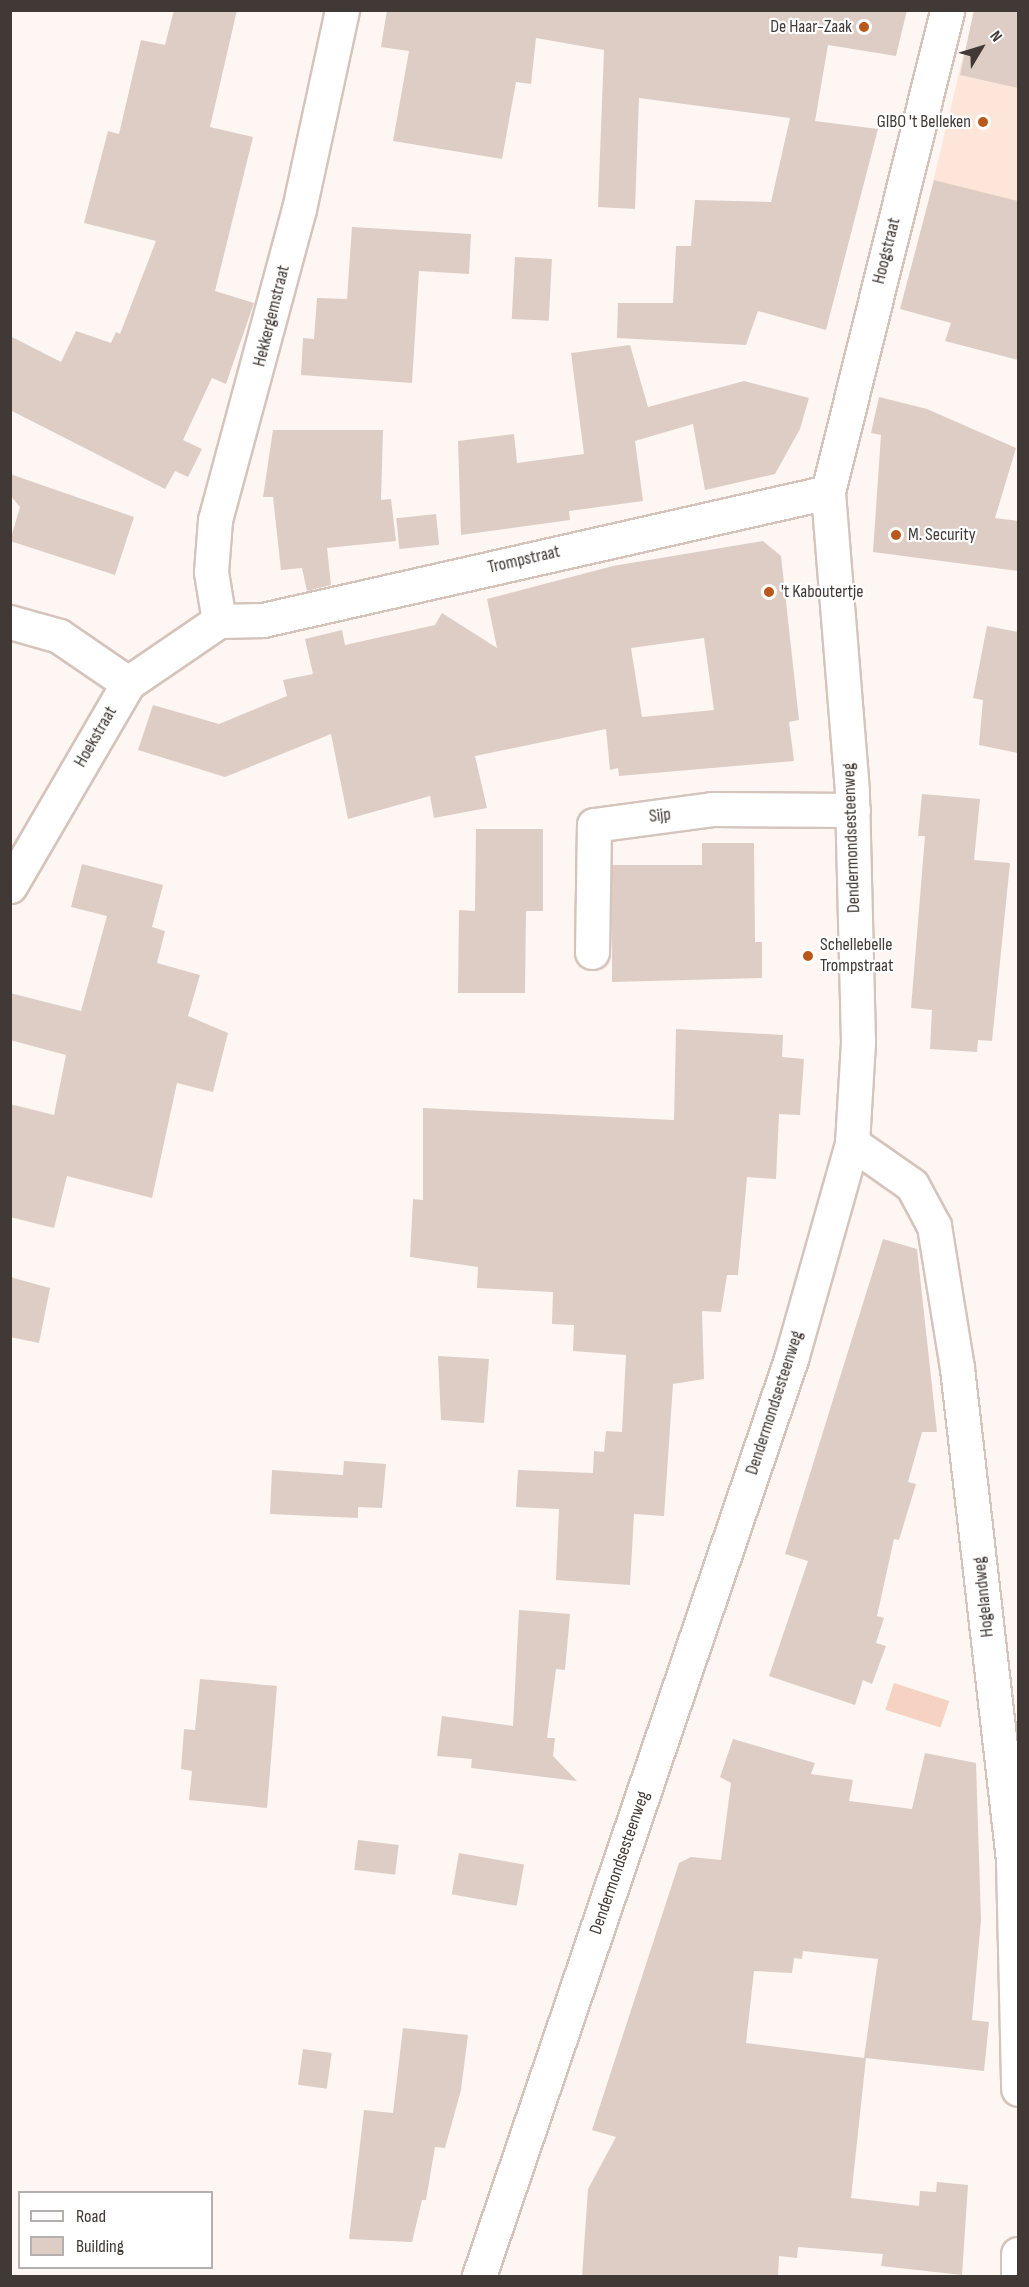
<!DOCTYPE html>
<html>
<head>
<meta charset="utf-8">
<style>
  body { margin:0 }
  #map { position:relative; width:1029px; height:2287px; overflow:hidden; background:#fdf6f3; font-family:"Sofia Sans Condensed",sans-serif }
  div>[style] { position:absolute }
  .built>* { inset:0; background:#fee5d9 }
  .water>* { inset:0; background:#f5d2c1; transform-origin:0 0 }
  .building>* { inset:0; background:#decdc5; transform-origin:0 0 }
  .roads { filter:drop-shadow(2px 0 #d5c4bc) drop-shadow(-2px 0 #d5c4bc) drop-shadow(0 2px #d5c4bc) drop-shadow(0 -2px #d5c4bc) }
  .street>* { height:33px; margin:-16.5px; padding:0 16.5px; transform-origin:16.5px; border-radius:16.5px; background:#fff }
  .secondary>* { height:33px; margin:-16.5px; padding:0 16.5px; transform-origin:16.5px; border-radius:16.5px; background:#fff }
  .dots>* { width:16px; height:16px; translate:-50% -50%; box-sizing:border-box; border:3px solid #fff; border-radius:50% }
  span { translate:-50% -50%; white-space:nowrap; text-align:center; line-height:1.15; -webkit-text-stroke:4.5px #fff; paint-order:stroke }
  .poi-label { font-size:18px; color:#403936 }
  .right { translate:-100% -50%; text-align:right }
  .left { translate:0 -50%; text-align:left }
  .street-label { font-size:18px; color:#403936 }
  .frame { position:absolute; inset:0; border:12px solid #403936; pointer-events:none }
  .legend { position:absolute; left:18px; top:2191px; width:195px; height:78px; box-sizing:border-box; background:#fff; border:2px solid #b3b0af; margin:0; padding:8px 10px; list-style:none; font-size:18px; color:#403936 }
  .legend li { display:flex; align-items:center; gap:12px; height:30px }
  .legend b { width:30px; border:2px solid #b3b0af }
  .north { position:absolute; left:951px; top:18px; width:60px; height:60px; -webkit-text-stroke:4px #fff; paint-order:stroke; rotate:52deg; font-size:16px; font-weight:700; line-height:24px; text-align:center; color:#403936 }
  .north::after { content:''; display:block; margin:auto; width:21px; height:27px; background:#403936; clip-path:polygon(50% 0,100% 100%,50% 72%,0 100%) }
</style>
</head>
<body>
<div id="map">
  <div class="built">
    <i style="clip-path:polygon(964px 52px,1018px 65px,1018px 266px,919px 241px)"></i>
  </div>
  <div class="water">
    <i style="left:894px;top:1683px;width:58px;height:28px;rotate:18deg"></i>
  </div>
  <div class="building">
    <i style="clip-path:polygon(174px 10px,237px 10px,210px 127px,253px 137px,215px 291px,254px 303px,226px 384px,212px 378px,183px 440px,202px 449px,188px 477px,175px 471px,165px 489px,10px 410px,10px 336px,61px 362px,76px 331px,111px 343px,116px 332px,120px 334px,156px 241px,84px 223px,108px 131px,119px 134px,141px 40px,165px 45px)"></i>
    <i style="clip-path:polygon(387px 10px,907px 10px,896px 56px,828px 45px,815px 121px,878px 129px,826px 330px,758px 311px,746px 345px,617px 338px,618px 303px,673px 303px,676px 246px,691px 246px,695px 200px,771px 202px,790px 118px,639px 98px,635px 209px,598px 207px,604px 50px,536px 38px,531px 84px,516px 82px,502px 159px,393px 141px,409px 51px,381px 47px)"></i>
    <i style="clip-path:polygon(974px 10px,1018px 10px,1018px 88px,960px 75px)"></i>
    <i style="clip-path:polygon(934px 180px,1018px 201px,1018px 360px,945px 341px,951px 323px,900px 309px)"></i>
    <i style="clip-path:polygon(352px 227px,471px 234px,469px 274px,419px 271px,412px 383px,301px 375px,303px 338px,314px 339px,317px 298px,347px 299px)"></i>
    <i style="left:515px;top:257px;width:37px;height:62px;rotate:3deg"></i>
    <i style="clip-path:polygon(630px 345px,648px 407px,744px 381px,809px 398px,800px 429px,775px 474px,705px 490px,693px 424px,635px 441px,643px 501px,569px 511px,570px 520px,461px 535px,458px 441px,514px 434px,517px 463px,584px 454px,571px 353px)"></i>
    <i style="clip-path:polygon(879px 397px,927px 409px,1016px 448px,995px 518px,1018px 521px,1018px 571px,873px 552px,881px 435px,871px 433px)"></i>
    <i style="clip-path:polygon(273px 430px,383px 430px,381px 500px,391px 499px,396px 541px,327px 548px,331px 585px,307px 591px,302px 568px,281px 570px,273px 497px,263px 497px)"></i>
    <i style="clip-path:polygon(10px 474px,134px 517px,115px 575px,10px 541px,20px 507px,10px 495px)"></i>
    <i style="left:436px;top:514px;width:31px;height:40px;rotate:84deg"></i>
    <i style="clip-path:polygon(evenodd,763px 541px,781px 556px,799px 720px,789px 722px,794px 761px,619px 776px,618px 768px,610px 770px,606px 729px,475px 756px,487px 808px,434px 818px,430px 796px,348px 819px,331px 734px,225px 777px,138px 750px,153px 705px,219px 724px,287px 696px,283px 680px,313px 674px,305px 639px,342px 630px,345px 645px,435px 625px,442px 613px,497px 648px,487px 599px,613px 566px,763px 541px,704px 638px,714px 710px,642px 717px,631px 648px,704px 638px)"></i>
    <i style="clip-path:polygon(987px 626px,1018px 632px,1018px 753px,979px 745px,983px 700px,973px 698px)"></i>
    <i style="clip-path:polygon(922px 794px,980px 799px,974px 860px,1010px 863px,992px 1041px,978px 1040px,977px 1052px,930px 1049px,932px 1010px,911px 1008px,925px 836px,918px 836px)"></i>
    <i style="clip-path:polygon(476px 829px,543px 829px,543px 911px,526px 911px,525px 993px,458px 993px,459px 910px,475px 911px)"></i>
    <i style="clip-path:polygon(702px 843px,754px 843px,755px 942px,762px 942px,762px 978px,612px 982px,612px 865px,702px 865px)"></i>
    <i style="clip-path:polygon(82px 864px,163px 885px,152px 927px,165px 931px,157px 963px,200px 975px,188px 1016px,228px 1033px,213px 1092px,177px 1083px,152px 1198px,67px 1176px,54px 1228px,10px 1217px,10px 1104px,54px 1115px,66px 1055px,10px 1040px,10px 993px,81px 1011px,107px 916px,71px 907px)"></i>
    <i style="clip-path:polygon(676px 1029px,783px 1035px,782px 1057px,804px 1059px,800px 1115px,779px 1114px,776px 1179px,747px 1177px,738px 1275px,727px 1275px,721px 1312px,702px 1311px,704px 1379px,673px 1384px,664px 1516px,634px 1514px,630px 1585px,556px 1580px,559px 1509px,516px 1507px,518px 1470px,593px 1473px,594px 1451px,604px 1452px,606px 1431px,622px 1432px,626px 1355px,573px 1351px,574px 1325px,552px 1324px,553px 1292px,477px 1288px,478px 1267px,410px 1257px,413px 1199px,423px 1200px,423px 1108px,674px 1120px)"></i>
    <i style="clip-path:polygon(883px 1239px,917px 1249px,937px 1432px,922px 1432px,908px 1482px,916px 1484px,899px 1540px,894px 1539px,877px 1616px,884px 1618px,876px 1643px,886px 1646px,872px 1684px,863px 1680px,855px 1705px,769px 1676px,808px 1561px,785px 1554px)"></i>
    <i style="clip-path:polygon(10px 1277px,50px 1288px,39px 1343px,10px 1337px)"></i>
    <i style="clip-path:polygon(438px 1356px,489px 1359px,484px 1423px,441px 1420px)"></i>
    <i style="clip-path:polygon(344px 1461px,386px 1464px,382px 1508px,358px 1507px,358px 1518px,270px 1514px,272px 1470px,343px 1475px)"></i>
    <i style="clip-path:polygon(519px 1610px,570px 1614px,565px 1670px,556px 1669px,547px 1738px,555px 1738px,553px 1756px,577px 1781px,471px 1768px,472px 1759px,437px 1756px,442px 1716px,513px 1726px)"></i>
    <i style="clip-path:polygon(200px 1679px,277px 1686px,267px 1808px,189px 1800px,192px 1771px,181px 1769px,184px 1729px,195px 1730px)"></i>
    <i style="clip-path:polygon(evenodd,733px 1739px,815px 1763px,811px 1774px,853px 1780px,849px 1801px,912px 1809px,925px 1753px,976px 1763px,981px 1920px,972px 2020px,989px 2022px,984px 2071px,866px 2058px,851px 2198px,919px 2206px,920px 2191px,936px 2192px,937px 2182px,968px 2185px,962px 2275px,881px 2266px,883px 2254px,798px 2247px,797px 2258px,779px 2256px,778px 2277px,582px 2277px,588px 2189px,616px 2137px,592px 2130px,679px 1863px,691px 1857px,721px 1860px,731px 1783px,720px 1777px,733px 1739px,803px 1951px,878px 1959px,864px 2058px,746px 2043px,754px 1971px,792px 1973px,794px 1958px,802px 1959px,803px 1951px)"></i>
    <i style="left:358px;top:1840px;width:41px;height:30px;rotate:7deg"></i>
    <i style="left:459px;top:1853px;width:66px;height:42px;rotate:10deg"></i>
    <i style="clip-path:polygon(403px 2028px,468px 2035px,461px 2090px,445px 2148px,435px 2147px,426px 2200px,422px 2200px,412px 2242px,349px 2239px,364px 2110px,393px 2113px)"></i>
    <i style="left:303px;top:2049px;width:29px;height:36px;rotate:8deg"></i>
  </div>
  <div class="roads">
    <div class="street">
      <i style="left:219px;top:621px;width:50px;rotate:-99.3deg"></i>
      <i style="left:211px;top:572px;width:52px;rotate:-85.6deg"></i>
      <i style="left:215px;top:520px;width:322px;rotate:-74.9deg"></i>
      <i style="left:299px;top:209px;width:204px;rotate:-77.8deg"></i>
      <i style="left:219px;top:621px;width:44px;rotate:-1.3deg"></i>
      <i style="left:263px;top:620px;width:579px;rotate:-12.76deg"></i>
      <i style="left:10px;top:622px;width:51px;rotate:15.9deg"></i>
      <i style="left:59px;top:636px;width:83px;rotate:34.3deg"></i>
      <i style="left:10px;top:886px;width:235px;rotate:-59.8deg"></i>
      <i style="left:128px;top:683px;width:110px;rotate:-34.3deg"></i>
      <i style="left:592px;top:952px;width:127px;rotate:-89.1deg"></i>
      <i style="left:594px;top:825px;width:119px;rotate:-7.7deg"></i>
      <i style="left:712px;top:809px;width:141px;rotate:0.4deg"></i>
      <i style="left:852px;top:1143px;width:73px;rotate:35deg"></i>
      <i style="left:912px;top:1185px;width:47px;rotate:61.8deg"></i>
      <i style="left:934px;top:1226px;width:144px;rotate:80.8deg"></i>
      <i style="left:957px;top:1368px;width:495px;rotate:83.5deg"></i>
      <i style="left:1013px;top:1860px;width:229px;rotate:88.7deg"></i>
      <i style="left:1018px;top:2276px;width:22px;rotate:-90deg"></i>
    </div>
    <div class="secondary">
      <i style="left:479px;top:2276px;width:969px;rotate:-71.21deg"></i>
      <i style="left:791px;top:1359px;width:224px;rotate:-74.2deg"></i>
      <i style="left:852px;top:1143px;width:101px;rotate:-86.6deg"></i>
      <i style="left:858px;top:1042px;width:251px;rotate:-91.4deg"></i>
      <i style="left:852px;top:791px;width:300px;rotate:-94.6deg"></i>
      <i style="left:828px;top:492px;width:496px;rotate:-76.1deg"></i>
    </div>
  </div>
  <div class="dots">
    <i style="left:864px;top:27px;background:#ba581b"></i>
    <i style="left:983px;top:122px;background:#ba581b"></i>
    <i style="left:896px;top:535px;background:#ba581b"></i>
    <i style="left:769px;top:592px;background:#ba581b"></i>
    <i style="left:808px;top:956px;background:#ba581b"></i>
  </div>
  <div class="poi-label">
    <span class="right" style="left:852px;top:27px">De Haar-Zaak</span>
    <span class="right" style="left:971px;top:122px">GIBO 't Belleken</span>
    <span class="left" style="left:908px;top:535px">M. Security</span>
    <span class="left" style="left:781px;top:592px">'t Kaboutertje</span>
    <span class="left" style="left:820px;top:956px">Schellebelle<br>Trompstraat</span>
  </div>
  <div class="street-label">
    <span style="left:887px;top:251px;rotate:-76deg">Hoogstraat</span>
    <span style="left:272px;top:316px;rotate:-76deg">Hekkergemstraat</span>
    <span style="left:524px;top:560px;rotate:-13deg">Trompstraat</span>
    <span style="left:96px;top:737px;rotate:-60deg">Hoekstraat</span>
    <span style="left:660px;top:816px;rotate:-7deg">Sijp</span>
    <span style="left:852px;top:838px;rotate:-92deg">Dendermondsesteenweg</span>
    <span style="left:775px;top:1403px;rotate:-72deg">Dendermondsesteenweg</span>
    <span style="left:984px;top:1597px;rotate:-96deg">Hogelandweg</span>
    <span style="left:620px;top:1863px;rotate:-71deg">Dendermondsesteenweg</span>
  </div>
  <div class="frame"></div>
  <ul class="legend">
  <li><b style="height:8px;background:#fff"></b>Road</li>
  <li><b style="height:16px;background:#decdc5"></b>Building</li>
  </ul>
  <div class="north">N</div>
</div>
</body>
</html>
